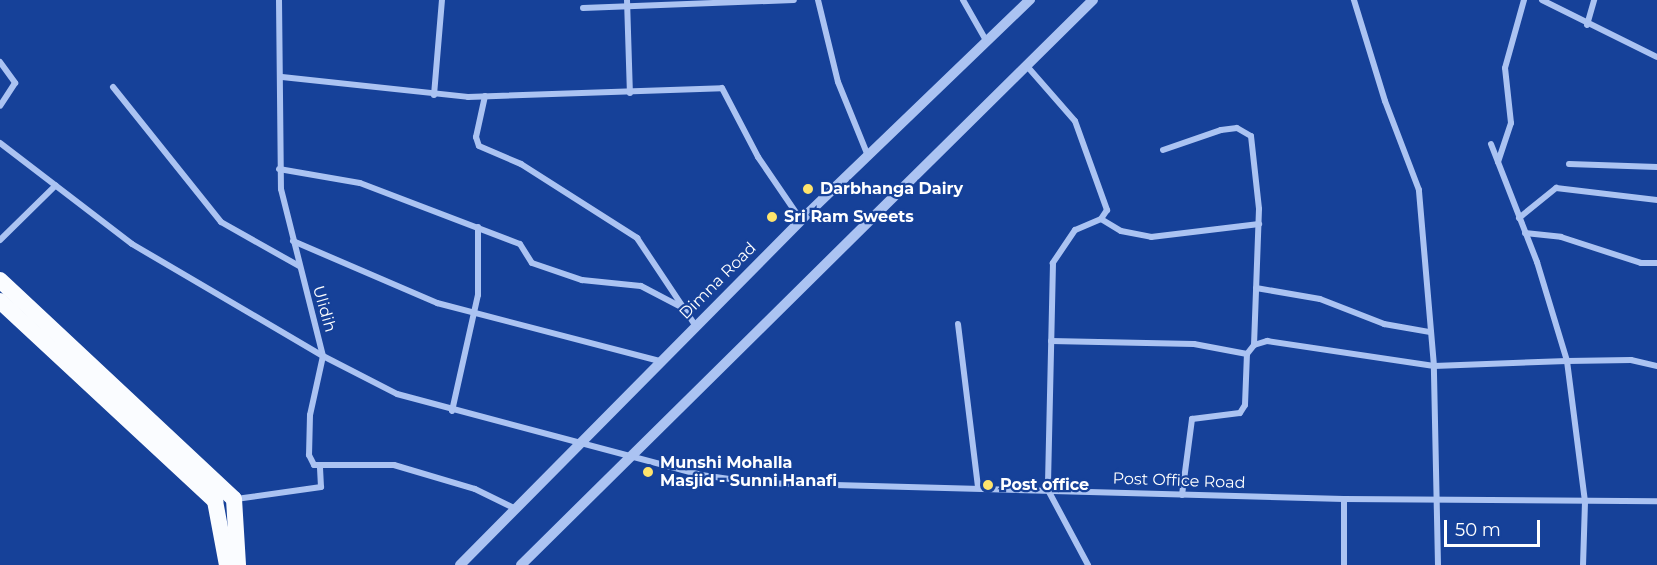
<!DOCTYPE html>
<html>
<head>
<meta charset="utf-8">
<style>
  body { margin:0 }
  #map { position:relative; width:1657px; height:565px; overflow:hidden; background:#164199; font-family:Montserrat,sans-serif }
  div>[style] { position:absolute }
  .minor>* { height:6px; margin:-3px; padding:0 3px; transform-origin:3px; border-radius:3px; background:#abc3f2 }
  .tertiary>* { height:10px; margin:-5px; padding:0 5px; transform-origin:5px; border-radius:5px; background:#abc3f2 }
  .trunk>* { height:16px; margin:-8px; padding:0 8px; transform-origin:8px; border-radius:8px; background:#fafcff }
  .dots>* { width:16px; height:16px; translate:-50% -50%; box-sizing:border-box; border:3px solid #164199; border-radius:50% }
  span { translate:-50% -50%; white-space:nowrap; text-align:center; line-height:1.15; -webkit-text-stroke:4.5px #164199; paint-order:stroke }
  .poi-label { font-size:16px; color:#fff; font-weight:700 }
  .left { translate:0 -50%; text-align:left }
  .street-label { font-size:16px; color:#fff }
  .scale { position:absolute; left:1444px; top:520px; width:96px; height:27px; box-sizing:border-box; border:3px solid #fff; border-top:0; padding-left:8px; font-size:18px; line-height:21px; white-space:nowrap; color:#fff; -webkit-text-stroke:4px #164199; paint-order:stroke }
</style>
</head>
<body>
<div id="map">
  <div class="minor">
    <i style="left:279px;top:0;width:189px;rotate:89.4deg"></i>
    <i style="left:281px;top:189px;width:172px;rotate:75.9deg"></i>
    <i style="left:323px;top:356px;width:83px;rotate:27.2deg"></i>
    <i style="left:397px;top:394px;width:315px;rotate:14.9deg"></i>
    <i style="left:701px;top:475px;width:59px;rotate:7.9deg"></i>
    <i style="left:759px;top:483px;width:585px;rotate:1.57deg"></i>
    <i style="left:1344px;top:499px;width:313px;rotate:0.4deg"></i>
    <i style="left:627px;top:0;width:93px;rotate:88.2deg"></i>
    <i style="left:818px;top:0;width:84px;rotate:76.3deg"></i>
    <i style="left:838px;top:82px;width:80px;rotate:67.9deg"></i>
    <i style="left:963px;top:0;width:48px;rotate:60.3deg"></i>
    <i style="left:1542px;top:0;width:128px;rotate:26.4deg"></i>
    <i style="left:583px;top:8px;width:211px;rotate:-2.2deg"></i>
    <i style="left:1587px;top:25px;width:26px;rotate:-74deg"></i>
    <i style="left:0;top:62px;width:26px;rotate:54deg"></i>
    <i style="left:15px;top:83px;width:27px;rotate:123deg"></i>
    <i style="left:1026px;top:65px;width:74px;rotate:48.8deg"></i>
    <i style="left:1075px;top:121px;width:95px;rotate:70.2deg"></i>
    <i style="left:1107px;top:210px;width:11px;rotate:124deg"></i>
    <i style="left:1101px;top:219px;width:28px;rotate:157deg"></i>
    <i style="left:1075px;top:230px;width:40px;rotate:124deg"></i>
    <i style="left:1053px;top:263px;width:227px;rotate:91.3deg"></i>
    <i style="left:1048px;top:490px;width:85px;rotate:61.9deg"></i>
    <i style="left:282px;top:77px;width:187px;rotate:6.1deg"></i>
    <i style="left:468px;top:97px;width:254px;rotate:-2deg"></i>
    <i style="left:722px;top:88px;width:78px;rotate:62.4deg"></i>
    <i style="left:758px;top:157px;width:76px;rotate:55.7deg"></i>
    <i style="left:113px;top:87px;width:173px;rotate:51.3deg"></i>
    <i style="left:221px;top:222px;width:90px;rotate:29.4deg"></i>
    <i style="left:434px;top:95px;width:95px;rotate:-85.2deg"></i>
    <i style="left:485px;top:96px;width:42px;rotate:102.4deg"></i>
    <i style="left:476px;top:137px;width:9px;rotate:72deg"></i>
    <i style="left:479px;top:146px;width:46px;rotate:23.2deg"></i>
    <i style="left:521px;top:164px;width:138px;rotate:32.5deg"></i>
    <i style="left:637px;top:238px;width:105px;rotate:56.3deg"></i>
    <i style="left:0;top:143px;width:166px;rotate:37.4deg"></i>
    <i style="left:132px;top:244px;width:221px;rotate:30.4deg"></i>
    <i style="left:323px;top:356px;width:60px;rotate:102.4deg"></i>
    <i style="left:310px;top:415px;width:40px;rotate:91.4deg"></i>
    <i style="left:309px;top:455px;width:11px;rotate:63deg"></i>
    <i style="left:314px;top:465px;width:80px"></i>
    <i style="left:394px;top:465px;width:84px;rotate:16.5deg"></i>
    <i style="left:475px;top:489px;width:46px;rotate:26deg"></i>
    <i style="left:1491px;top:144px;width:127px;rotate:68.7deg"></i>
    <i style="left:1537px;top:262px;width:103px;rotate:73.1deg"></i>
    <i style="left:1567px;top:361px;width:64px;rotate:-0.9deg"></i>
    <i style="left:1631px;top:360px;width:27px;rotate:13deg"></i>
    <i style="left:1163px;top:150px;width:61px;rotate:-19deg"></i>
    <i style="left:1221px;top:130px;width:16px;rotate:-7deg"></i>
    <i style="left:1237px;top:128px;width:16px;rotate:30deg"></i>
    <i style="left:1251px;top:136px;width:73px;rotate:83.7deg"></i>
    <i style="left:1259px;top:209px;width:136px;rotate:92.1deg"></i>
    <i style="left:1498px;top:162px;width:41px;rotate:-71.6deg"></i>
    <i style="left:1511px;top:123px;width:55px;rotate:-96.2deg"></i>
    <i style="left:1505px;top:68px;width:71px;rotate:-74.4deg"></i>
    <i style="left:1569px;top:164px;width:88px;rotate:2deg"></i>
    <i style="left:279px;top:169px;width:82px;rotate:9.8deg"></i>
    <i style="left:360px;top:183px;width:171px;rotate:20.9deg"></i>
    <i style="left:520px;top:244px;width:22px;rotate:58deg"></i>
    <i style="left:532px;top:263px;width:53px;rotate:18.8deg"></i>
    <i style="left:582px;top:280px;width:59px;rotate:5.8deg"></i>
    <i style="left:641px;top:286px;width:45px;rotate:27.7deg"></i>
    <i style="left:1519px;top:218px;width:48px;rotate:-39deg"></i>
    <i style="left:1556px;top:188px;width:102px;rotate:6.8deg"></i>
    <i style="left:1101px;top:219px;width:23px;rotate:31deg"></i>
    <i style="left:1121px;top:231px;width:31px;rotate:11deg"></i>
    <i style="left:1151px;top:237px;width:109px;rotate:-6.9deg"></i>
    <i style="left:1525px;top:233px;width:36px;rotate:6deg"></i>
    <i style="left:1561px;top:237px;width:84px;rotate:18deg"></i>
    <i style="left:1641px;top:263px;width:16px"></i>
    <i style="left:0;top:240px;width:78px;rotate:-44.5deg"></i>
    <i style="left:293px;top:241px;width:157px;rotate:23.3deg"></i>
    <i style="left:437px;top:303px;width:230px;rotate:14.6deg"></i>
    <i style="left:1256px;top:288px;width:65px;rotate:9.8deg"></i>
    <i style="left:1320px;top:299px;width:69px;rotate:21.3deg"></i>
    <i style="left:1384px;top:324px;width:47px;rotate:9.9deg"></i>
    <i style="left:958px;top:324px;width:165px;rotate:83deg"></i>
    <i style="left:1051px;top:341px;width:143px;rotate:1.2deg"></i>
    <i style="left:1194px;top:344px;width:54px;rotate:10.7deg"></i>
    <i style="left:452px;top:411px;width:119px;rotate:-77.4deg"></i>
    <i style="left:478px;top:295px;width:68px;rotate:-90deg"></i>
    <i style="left:1182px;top:495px;width:77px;rotate:-82.5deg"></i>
    <i style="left:1192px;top:419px;width:48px;rotate:-7.1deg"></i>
    <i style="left:1240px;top:413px;width:9px;rotate:-58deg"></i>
    <i style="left:1245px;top:405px;width:51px;rotate:-87.8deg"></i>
    <i style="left:1247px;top:354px;width:11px;rotate:-52deg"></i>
    <i style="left:1254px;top:345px;width:14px;rotate:-17deg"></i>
    <i style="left:1267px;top:341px;width:169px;rotate:8.5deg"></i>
    <i style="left:1434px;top:366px;width:177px;rotate:-94.9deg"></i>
    <i style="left:1419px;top:190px;width:95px;rotate:-110.9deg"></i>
    <i style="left:1385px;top:101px;width:106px;rotate:-107.1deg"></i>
    <i style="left:236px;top:499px;width:86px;rotate:-8deg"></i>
    <i style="left:321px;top:487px;width:21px;rotate:-93deg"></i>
    <i style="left:1344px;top:499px;width:66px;rotate:90deg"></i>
    <i style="left:1438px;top:565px;width:199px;rotate:-91.2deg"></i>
    <i style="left:1434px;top:366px;width:133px;rotate:-2.2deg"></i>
    <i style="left:1567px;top:361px;width:142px;rotate:82.7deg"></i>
    <i style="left:1585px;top:502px;width:63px;rotate:91.8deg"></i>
  </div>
  <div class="tertiary">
    <i style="left:460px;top:565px;width:485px;rotate:-45.3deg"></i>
    <i style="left:801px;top:220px;width:318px;rotate:-43.9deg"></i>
    <i style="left:521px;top:565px;width:804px;rotate:-44.65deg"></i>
  </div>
  <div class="trunk">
    <i style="left:0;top:280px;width:320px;rotate:43.1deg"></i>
    <i style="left:234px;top:499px;width:66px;rotate:86.5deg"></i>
    <i style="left:0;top:301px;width:294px;rotate:42.9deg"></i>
    <i style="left:215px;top:501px;width:65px;rotate:79.4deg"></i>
  </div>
  <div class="dots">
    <i style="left:808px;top:189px;background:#ffe46c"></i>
    <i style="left:772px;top:217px;background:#ffe46c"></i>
    <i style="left:648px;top:472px;background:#ffe46c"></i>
    <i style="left:988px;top:485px;background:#ffe46c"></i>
  </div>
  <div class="poi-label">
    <span class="left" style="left:820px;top:189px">Darbhanga Dairy</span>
    <span class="left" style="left:784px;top:217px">Sri Ram Sweets</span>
    <span class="left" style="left:660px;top:472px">Munshi Mohalla<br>Masjid - Sunni Hanafi</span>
    <span class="left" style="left:1000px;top:485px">Post office</span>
  </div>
  <div class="street-label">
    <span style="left:718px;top:281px;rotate:-45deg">Dimna Road</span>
    <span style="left:324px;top:309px;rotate:74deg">Ulidih</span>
    <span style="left:1179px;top:481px;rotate:2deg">Post Office Road</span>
  </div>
  <div class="scale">50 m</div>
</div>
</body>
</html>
